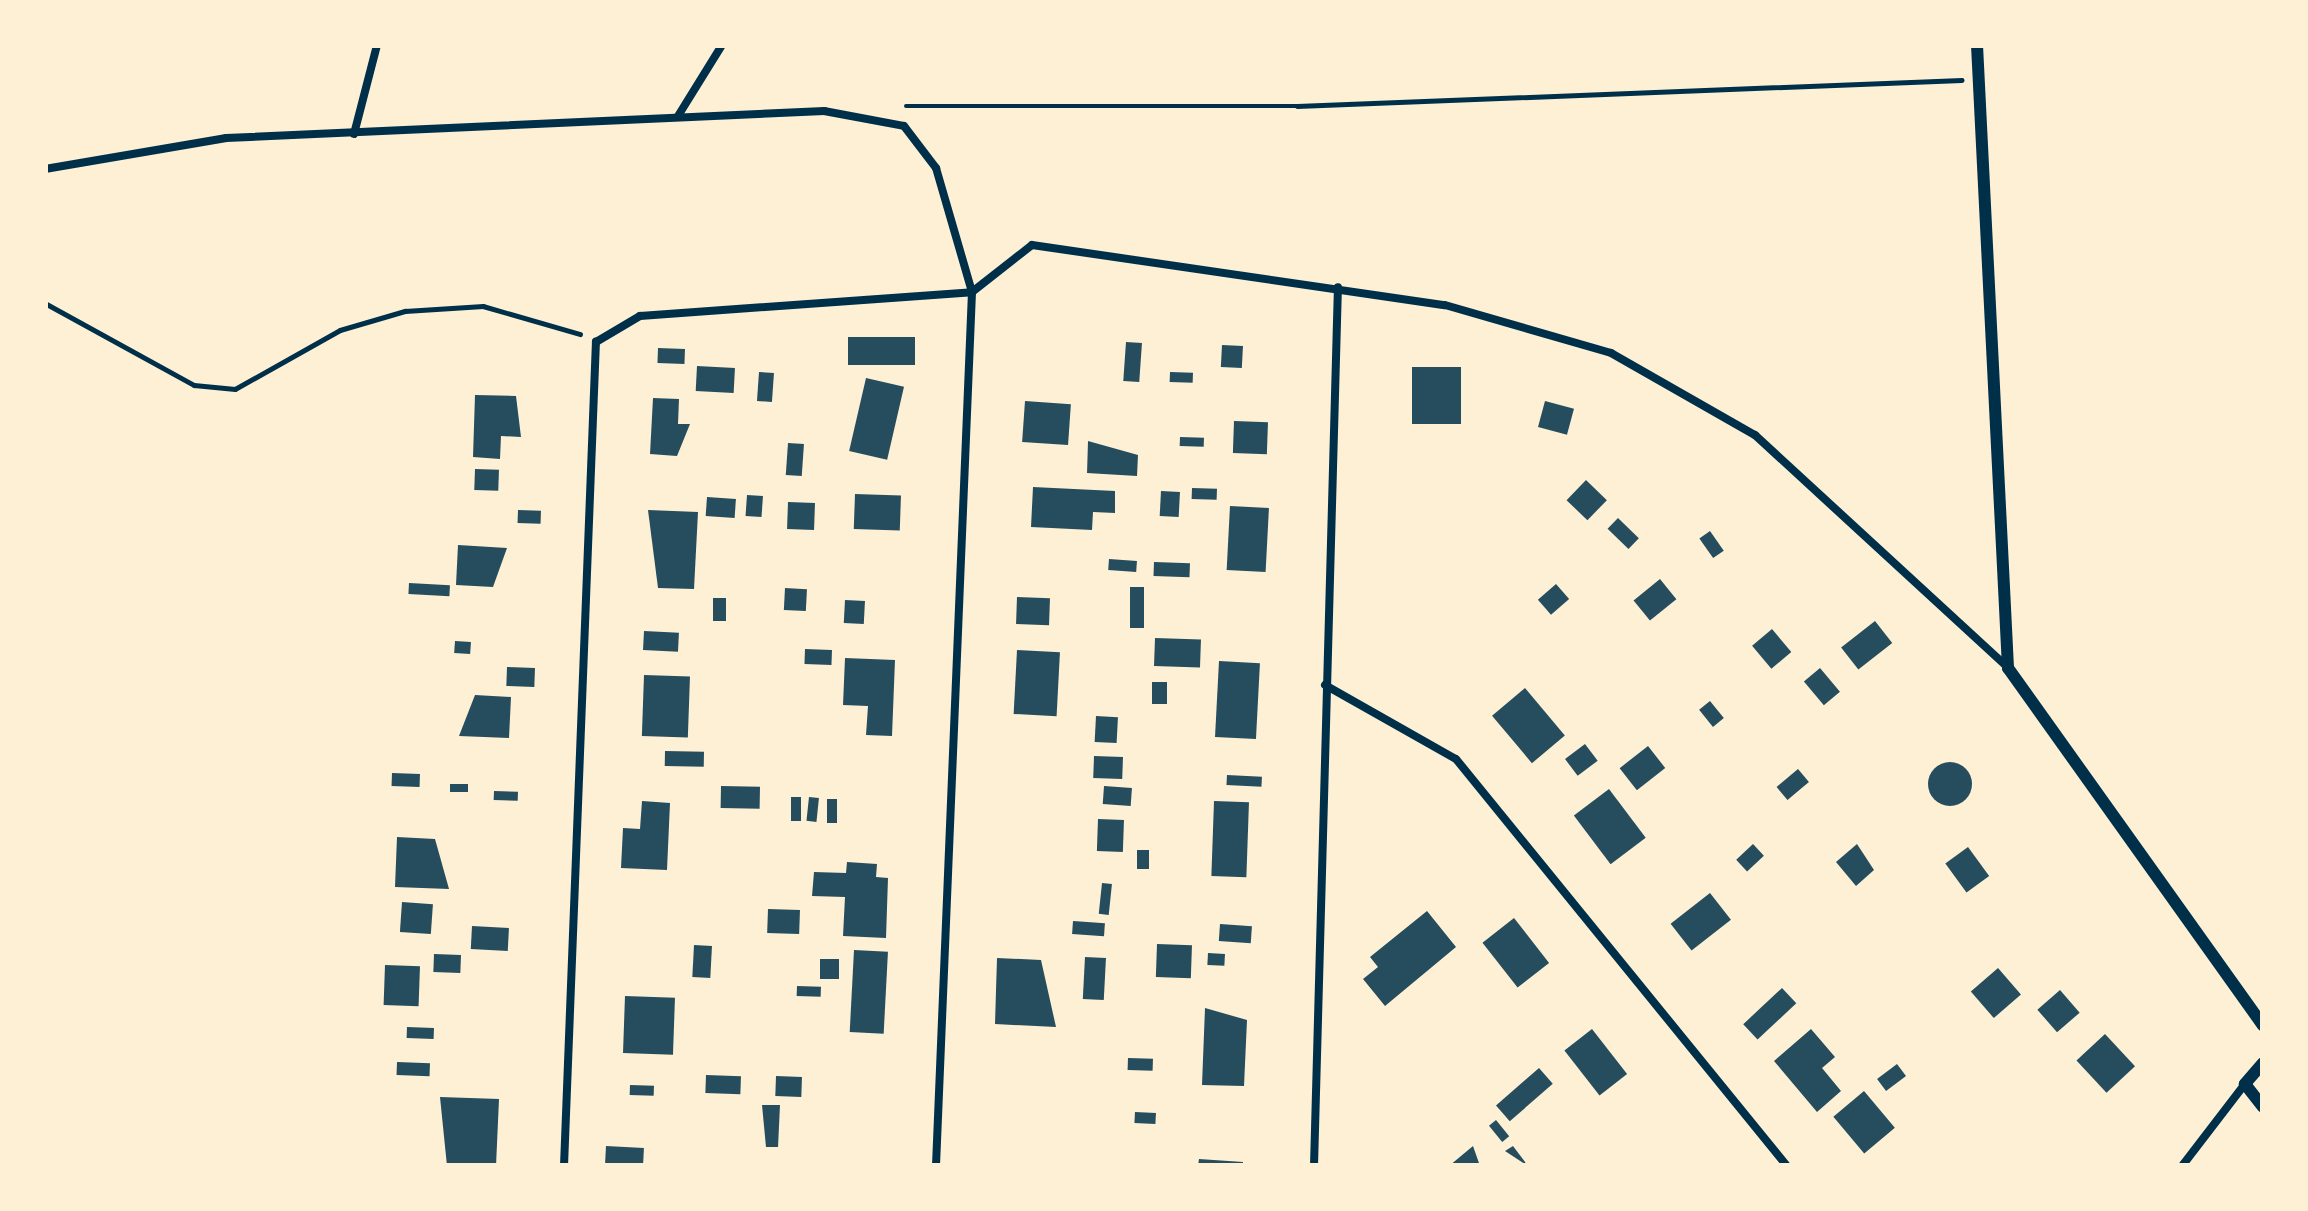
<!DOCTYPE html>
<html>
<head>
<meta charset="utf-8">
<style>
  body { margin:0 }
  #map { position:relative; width:2308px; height:1211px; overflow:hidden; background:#fdf0d5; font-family:"Fira Sans",sans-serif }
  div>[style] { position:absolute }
  .building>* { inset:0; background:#264d5e; transform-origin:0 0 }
  .round { border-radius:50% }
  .path>* { height:4.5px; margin:-2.25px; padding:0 2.25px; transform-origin:2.25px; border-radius:2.25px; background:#003049 }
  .service>* { height:8px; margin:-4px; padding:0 4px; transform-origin:4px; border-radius:4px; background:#003049 }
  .minor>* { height:12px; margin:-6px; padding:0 6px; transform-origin:6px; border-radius:6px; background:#003049 }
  span { translate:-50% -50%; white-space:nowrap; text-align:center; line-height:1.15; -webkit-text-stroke:12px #fdf0d5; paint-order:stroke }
  .frame { position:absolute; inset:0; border:48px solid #fdf0d5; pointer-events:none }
</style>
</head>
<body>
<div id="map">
  <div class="building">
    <i style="left:848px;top:337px;width:67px;height:28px"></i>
    <i style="left:1126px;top:342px;width:16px;height:39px;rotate:4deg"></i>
    <i style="left:1222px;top:345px;width:21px;height:22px;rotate:3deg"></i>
    <i style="left:658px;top:348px;width:27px;height:15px;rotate:2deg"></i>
    <i style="left:697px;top:366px;width:38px;height:25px;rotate:3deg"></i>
    <i style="left:1412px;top:367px;width:49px;height:57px"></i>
    <i style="left:759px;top:372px;width:15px;height:29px;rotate:4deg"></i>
    <i style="left:1170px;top:372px;width:23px;height:10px;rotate:2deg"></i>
    <i style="left:866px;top:378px;width:39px;height:75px;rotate:13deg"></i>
    <i style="clip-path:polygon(475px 395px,516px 396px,521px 437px,501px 436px,500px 459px,473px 457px)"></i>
    <i style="clip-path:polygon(653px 398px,679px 399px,678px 424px,690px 424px,677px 456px,650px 454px)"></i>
    <i style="left:1025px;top:401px;width:46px;height:41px;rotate:4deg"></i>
    <i style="left:1545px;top:401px;width:30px;height:27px;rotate:15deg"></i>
    <i style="left:1234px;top:421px;width:34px;height:32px;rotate:2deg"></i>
    <i style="left:1180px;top:437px;width:24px;height:9px;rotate:2deg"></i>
    <i style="clip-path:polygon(1088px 441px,1138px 455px,1137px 476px,1087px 473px)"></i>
    <i style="left:788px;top:443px;width:16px;height:32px;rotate:4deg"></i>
    <i style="left:475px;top:469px;width:24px;height:21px;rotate:2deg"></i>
    <i style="left:1586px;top:480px;width:29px;height:28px;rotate:44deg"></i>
    <i style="clip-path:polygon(1033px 487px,1115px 491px,1115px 513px,1093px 512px,1092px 530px,1031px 527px)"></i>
    <i style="left:1192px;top:488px;width:25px;height:11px;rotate:2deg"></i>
    <i style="left:1161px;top:491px;width:19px;height:25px;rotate:3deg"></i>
    <i style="left:855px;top:494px;width:46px;height:35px;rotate:2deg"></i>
    <i style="left:747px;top:495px;width:16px;height:21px;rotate:4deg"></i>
    <i style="left:707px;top:497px;width:29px;height:19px;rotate:4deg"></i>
    <i style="left:788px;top:502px;width:27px;height:27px;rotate:2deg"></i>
    <i style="left:1230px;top:506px;width:39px;height:64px;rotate:3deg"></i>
    <i style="left:518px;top:510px;width:23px;height:13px;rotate:2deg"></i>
    <i style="clip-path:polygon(648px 510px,698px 512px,694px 589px,658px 588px)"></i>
    <i style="left:1618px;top:518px;width:29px;height:15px;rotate:44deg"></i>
    <i style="left:1710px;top:531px;width:24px;height:13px;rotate:55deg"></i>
    <i style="clip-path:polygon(458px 545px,507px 548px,493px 587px,456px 585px)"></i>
    <i style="left:1109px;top:559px;width:28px;height:11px;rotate:4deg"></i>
    <i style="left:1154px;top:562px;width:36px;height:14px;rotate:2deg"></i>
    <i style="left:1660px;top:579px;width:26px;height:34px;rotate:51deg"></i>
    <i style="left:409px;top:583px;width:41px;height:11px;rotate:3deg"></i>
    <i style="left:1556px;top:584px;width:20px;height:24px;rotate:49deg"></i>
    <i style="left:1130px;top:587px;width:14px;height:41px"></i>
    <i style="left:785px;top:588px;width:22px;height:22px;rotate:3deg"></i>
    <i style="left:1017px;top:597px;width:33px;height:27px;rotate:2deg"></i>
    <i style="left:713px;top:598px;width:13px;height:23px"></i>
    <i style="left:845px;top:600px;width:20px;height:23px;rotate:3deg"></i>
    <i style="left:1875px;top:621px;width:28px;height:43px;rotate:52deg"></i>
    <i style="left:1772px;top:629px;width:30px;height:26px;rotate:50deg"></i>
    <i style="left:644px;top:631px;width:35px;height:19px;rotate:3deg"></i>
    <i style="left:1155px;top:638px;width:46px;height:28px;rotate:2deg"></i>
    <i style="left:455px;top:641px;width:16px;height:12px;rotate:4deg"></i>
    <i style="left:805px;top:649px;width:27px;height:15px;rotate:2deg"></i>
    <i style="left:1017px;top:650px;width:43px;height:64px;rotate:3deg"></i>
    <i style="clip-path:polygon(845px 658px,895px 660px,892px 736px,866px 735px,868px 706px,843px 705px)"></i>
    <i style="left:1219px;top:661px;width:41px;height:76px;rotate:3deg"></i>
    <i style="left:507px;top:667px;width:28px;height:19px;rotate:2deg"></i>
    <i style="left:1820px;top:668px;width:31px;height:21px;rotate:50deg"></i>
    <i style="left:644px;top:675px;width:46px;height:61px;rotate:2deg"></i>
    <i style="left:1152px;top:682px;width:15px;height:22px"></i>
    <i style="left:1525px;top:688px;width:62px;height:43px;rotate:50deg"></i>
    <i style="clip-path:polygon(475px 695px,511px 697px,509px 738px,459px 736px)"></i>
    <i style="left:1710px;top:701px;width:22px;height:14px;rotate:51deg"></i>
    <i style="left:1096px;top:716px;width:22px;height:26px;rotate:3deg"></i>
    <i style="left:1585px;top:744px;width:21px;height:25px;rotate:53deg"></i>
    <i style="left:1648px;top:746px;width:28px;height:36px;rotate:52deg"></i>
    <i style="left:665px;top:751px;width:39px;height:15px;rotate:1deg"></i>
    <i style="left:1094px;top:756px;width:29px;height:22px;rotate:2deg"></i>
    <i class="round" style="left:1928px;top:762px;width:44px;height:44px"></i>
    <i style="left:1798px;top:769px;width:17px;height:28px;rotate:50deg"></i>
    <i style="left:392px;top:773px;width:28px;height:13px;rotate:2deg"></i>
    <i style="left:1227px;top:775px;width:35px;height:10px;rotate:3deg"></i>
    <i style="left:450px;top:784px;width:18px;height:8px"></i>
    <i style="left:721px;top:786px;width:39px;height:22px;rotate:1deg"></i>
    <i style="left:1104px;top:786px;width:28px;height:18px;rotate:4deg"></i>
    <i style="left:1609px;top:789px;width:61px;height:44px;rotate:53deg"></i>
    <i style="left:494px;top:791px;width:24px;height:9px;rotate:2deg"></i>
    <i style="left:791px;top:797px;width:10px;height:24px"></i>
    <i style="left:809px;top:797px;width:10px;height:24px;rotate:6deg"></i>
    <i style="left:827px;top:799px;width:10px;height:24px"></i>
    <i style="clip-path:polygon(642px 801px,670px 803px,667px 870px,621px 868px,623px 828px,640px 829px)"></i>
    <i style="left:1214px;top:801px;width:35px;height:75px;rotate:2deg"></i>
    <i style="left:1098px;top:819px;width:26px;height:32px;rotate:2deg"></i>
    <i style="clip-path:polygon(397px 837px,435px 839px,449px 889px,395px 887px)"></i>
    <i style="left:1753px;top:844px;width:16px;height:23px;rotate:47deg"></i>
    <i style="clip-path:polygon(1857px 844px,1874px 870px,1856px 886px,1836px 862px)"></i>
    <i style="left:1968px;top:847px;width:36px;height:28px;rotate:54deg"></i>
    <i style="left:1137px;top:850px;width:12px;height:19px"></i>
    <i style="clip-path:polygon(847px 862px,877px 864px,876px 877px,888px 878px,886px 938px,843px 936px,845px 897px,812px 896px,814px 872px,846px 873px)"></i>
    <i style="left:1102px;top:883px;width:10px;height:31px;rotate:6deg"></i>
    <i style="left:1710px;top:893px;width:34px;height:50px;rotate:52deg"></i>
    <i style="left:402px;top:902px;width:31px;height:30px;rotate:4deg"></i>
    <i style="left:768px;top:909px;width:32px;height:24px;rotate:2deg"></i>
    <i style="clip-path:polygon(1427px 911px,1456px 947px,1385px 1006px,1363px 979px,1378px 967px,1370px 957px)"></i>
    <i style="left:1514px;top:918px;width:57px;height:40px;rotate:52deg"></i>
    <i style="left:1073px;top:921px;width:32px;height:13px;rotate:4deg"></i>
    <i style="left:1220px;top:924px;width:32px;height:17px;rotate:4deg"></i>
    <i style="left:472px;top:926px;width:37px;height:23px;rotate:3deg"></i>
    <i style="left:1157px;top:944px;width:35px;height:33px;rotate:2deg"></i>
    <i style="left:694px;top:945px;width:18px;height:32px;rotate:3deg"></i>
    <i style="left:854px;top:950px;width:34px;height:82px;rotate:3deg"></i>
    <i style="left:1208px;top:953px;width:17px;height:12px;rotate:3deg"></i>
    <i style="left:434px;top:954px;width:27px;height:18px;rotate:2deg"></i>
    <i style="left:1085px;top:957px;width:21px;height:42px;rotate:3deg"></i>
    <i style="clip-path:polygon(997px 958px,1041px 960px,1056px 1027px,995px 1024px)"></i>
    <i style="left:820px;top:959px;width:19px;height:20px"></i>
    <i style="left:385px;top:965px;width:35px;height:40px;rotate:2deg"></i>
    <i style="left:1998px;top:968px;width:35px;height:36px;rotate:49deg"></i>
    <i style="left:797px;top:986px;width:24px;height:10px;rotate:2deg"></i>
    <i style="left:1782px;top:988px;width:21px;height:53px;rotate:47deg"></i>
    <i style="left:2060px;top:990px;width:30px;height:30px;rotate:49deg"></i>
    <i style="left:625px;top:996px;width:50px;height:57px;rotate:2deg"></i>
    <i style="clip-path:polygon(1205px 1008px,1247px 1020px,1244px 1086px,1202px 1085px)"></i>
    <i style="left:407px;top:1027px;width:27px;height:11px;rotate:2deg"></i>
    <i style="left:1592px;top:1029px;width:57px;height:35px;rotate:52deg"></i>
    <i style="clip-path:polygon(1811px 1029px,1835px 1057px,1822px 1068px,1841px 1091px,1817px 1112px,1774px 1061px)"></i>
    <i style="left:2105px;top:1034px;width:44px;height:39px;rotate:47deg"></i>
    <i style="left:1128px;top:1058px;width:25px;height:12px;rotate:2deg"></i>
    <i style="left:397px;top:1062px;width:33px;height:13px;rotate:2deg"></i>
    <i style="left:1897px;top:1064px;width:15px;height:25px;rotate:53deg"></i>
    <i style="left:1539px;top:1068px;width:21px;height:57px;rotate:49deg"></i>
    <i style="left:706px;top:1075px;width:35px;height:18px;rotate:2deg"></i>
    <i style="left:776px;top:1076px;width:26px;height:20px;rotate:2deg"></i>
    <i style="left:630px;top:1085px;width:24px;height:10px;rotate:2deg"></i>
    <i style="left:1864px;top:1091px;width:48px;height:40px;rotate:50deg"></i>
    <i style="clip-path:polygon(440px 1097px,499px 1099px,496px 1166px,447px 1166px)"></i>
    <i style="clip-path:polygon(762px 1105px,780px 1105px,778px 1147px,766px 1147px)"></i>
    <i style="left:1135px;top:1112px;width:21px;height:11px;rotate:3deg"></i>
    <i style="left:1496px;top:1120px;width:21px;height:9px;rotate:51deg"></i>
    <i style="left:606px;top:1146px;width:38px;height:20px;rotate:3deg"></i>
    <i style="clip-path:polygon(1473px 1146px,1480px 1166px,1449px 1166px)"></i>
    <i style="clip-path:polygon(1513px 1146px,1528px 1166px,1505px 1151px)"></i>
    <i style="clip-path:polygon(1199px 1159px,1243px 1162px,1243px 1166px,1198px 1166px)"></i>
  </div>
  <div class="path">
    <i style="left:906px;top:106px;width:391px"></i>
    <i style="left:1297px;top:106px;width:665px;rotate:-2.24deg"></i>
    <i style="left:45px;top:303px;width:170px;rotate:28.8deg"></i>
    <i style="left:194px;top:385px;width:41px;rotate:5.6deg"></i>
    <i style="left:235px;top:389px;width:120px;rotate:-29.3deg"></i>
    <i style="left:340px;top:330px;width:68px;rotate:-16.3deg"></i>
    <i style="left:405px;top:311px;width:78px;rotate:-3.7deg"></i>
    <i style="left:483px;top:306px;width:101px;rotate:16.1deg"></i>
  </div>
  <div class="service">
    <i style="left:678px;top:116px;width:84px;rotate:-58.2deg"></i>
    <i style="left:354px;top:134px;width:92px;rotate:-75.5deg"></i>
    <i style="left:45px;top:169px;width:184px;rotate:-9.7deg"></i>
    <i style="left:226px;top:138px;width:599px;rotate:-2.59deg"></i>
    <i style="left:824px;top:111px;width:81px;rotate:10.6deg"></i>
    <i style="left:904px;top:126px;width:53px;rotate:52.7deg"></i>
    <i style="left:936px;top:168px;width:129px;rotate:73.8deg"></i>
    <i style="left:972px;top:292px;width:875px;rotate:92.36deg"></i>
    <i style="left:972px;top:292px;width:76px;rotate:-38.1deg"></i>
    <i style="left:1032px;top:245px;width:417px;rotate:8.3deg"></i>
    <i style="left:1445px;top:305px;width:173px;rotate:16.1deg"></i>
    <i style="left:1611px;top:353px;width:166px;rotate:29.7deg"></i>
    <i style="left:1755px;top:435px;width:343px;rotate:42.6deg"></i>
    <i style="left:1325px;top:685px;width:150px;rotate:29.5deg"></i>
    <i style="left:1456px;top:759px;width:525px;rotate:50.88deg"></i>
    <i style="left:564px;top:1166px;width:825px;rotate:-87.78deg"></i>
    <i style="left:596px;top:342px;width:51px;rotate:-30.6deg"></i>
    <i style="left:640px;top:316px;width:333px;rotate:-4.1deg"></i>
    <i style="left:1314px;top:1166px;width:879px;rotate:-88.44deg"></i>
    <i style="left:2182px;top:1166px;width:103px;rotate:-52.5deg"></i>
  </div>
  <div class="minor">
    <i style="left:1977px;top:45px;width:624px;rotate:87.15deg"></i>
    <i style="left:2008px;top:668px;width:439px;rotate:54.5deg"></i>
    <i style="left:2263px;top:1063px;width:28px;rotate:131deg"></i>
    <i style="left:2245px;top:1084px;width:29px;rotate:52deg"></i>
  </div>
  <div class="frame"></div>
</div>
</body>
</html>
